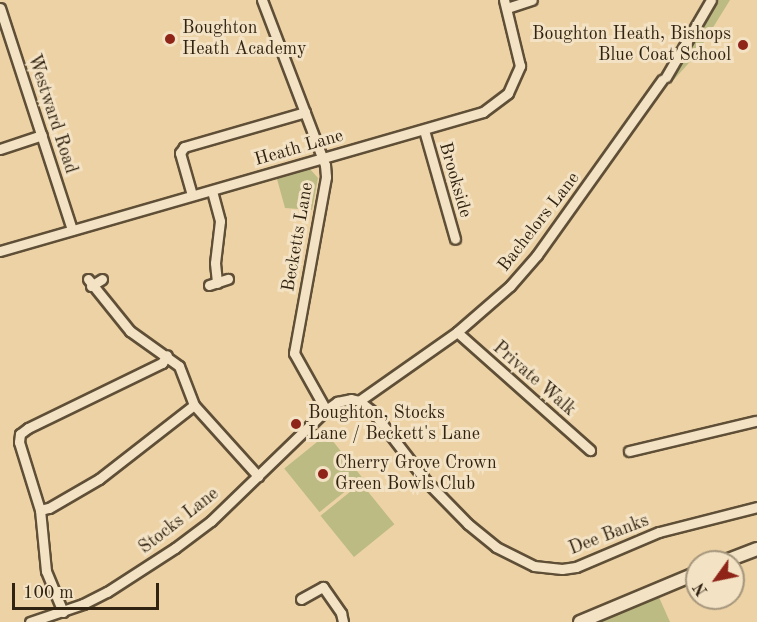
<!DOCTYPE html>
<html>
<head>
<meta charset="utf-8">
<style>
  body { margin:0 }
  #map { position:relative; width:757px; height:622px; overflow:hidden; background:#edd2a5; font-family:"Old Standard TT",serif }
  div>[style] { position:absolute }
  .green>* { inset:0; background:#bcbb84; transform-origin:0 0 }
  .roads { filter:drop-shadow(2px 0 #5f4f37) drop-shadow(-2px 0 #5f4f37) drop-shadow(0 2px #5f4f37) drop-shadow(0 -2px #5f4f37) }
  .minor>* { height:9px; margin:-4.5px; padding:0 4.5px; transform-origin:4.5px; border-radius:4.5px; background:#f3e2c4 }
  .secondary>* { height:12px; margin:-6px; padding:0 6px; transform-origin:6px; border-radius:6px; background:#f3e2c4 }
  .dots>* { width:16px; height:16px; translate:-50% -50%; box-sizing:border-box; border:3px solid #f3e2c4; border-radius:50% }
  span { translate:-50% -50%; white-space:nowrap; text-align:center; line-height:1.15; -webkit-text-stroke:6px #f3e2c4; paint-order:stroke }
  .poi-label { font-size:18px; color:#302312 }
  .left { translate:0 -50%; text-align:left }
  .right { translate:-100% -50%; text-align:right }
  .street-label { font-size:18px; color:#302312 }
  .north { position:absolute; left:685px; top:550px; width:60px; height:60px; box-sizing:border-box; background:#f3e2c4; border:2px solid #a5967d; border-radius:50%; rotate:237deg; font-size:16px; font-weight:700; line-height:24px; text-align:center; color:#302312 }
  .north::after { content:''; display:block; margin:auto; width:21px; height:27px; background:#8f2418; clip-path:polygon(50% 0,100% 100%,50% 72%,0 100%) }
  .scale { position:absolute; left:12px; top:583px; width:147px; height:27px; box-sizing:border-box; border:3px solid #302312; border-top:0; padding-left:8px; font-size:18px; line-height:21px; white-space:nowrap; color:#302312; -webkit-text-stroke:4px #f3e2c4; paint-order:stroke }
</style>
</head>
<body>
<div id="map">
  <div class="green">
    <i style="clip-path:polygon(716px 0,730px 0,696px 55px,670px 84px,667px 82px)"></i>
    <i style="clip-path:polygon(310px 169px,318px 178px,312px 210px,285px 208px,277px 179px)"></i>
    <i style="left:327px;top:434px;width:56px;height:55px;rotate:51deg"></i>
    <i style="left:361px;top:483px;width:53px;height:52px;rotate:51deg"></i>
    <i style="clip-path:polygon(658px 595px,670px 622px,595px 622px)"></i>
  </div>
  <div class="roads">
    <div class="minor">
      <i style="left:262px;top:0;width:177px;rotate:69.1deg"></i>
      <i style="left:325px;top:165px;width:12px;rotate:85deg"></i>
      <i style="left:326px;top:177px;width:179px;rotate:100.3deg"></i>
      <i style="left:294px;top:353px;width:65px;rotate:60.7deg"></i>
      <i style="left:0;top:8px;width:233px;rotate:72deg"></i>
      <i style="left:507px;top:8px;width:26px;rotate:-18deg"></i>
      <i style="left:666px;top:77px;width:89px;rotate:-59.7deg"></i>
      <i style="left:424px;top:130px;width:113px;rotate:74.1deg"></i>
      <i style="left:0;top:149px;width:44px;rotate:-18.4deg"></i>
      <i style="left:212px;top:191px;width:31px;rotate:75deg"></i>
      <i style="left:220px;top:221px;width:42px;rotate:96.8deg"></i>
      <i style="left:215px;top:263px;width:20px;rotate:84deg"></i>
      <i style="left:192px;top:195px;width:44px;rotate:-105.9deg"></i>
      <i style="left:180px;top:153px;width:7px;rotate:-56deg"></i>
      <i style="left:184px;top:147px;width:126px;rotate:-16.1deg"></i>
      <i style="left:0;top:251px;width:503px;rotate:-16.06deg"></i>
      <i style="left:483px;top:112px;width:31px;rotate:-37deg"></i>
      <i style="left:508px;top:93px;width:30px;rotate:-66deg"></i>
      <i style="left:520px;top:66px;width:68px;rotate:-103.6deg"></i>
      <i style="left:88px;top:279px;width:67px;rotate:51.1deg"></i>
      <i style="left:130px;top:331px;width:60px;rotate:35.5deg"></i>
      <i style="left:179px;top:366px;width:42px;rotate:69deg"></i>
      <i style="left:194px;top:405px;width:96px;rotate:48deg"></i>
      <i style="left:209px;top:285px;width:20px;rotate:-18deg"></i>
      <i style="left:91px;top:286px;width:13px;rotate:-32deg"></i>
      <i style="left:457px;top:332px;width:178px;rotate:41.6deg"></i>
      <i style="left:359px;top:401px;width:120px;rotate:-35.1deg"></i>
      <i style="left:457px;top:332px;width:70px;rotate:-41deg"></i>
      <i style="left:510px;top:286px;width:41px;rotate:-48.9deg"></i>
      <i style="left:537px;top:255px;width:215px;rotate:-54.5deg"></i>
      <i style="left:629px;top:451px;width:130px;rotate:-13.4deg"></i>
      <i style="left:40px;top:510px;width:9px;rotate:-13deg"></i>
      <i style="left:49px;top:508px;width:58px;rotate:-30.1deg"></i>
      <i style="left:99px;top:479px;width:120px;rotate:-37.9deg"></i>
      <i style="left:301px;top:599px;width:25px;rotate:-29deg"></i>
      <i style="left:323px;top:587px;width:32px;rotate:55deg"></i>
      <i style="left:341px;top:613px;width:9px;rotate:77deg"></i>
      <i style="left:63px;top:612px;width:44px;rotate:-112.5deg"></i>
      <i style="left:46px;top:571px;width:61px;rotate:-95.6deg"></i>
      <i style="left:40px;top:510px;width:71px;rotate:-107.2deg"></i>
      <i style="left:19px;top:442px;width:8px;rotate:-83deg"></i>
      <i style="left:20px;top:434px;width:10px;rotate:-37deg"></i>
      <i style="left:28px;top:428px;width:149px;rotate:-25.9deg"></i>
      <i style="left:162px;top:363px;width:9px;rotate:-58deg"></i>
      <i style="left:30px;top:622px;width:56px;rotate:-18.8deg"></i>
      <i style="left:83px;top:604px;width:27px;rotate:-27deg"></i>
      <i style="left:107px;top:592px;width:81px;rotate:-32.9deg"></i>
      <i style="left:175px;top:548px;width:45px;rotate:-36.9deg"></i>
      <i style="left:211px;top:521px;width:160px;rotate:-44deg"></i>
      <i style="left:326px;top:410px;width:14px;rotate:-36deg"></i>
      <i style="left:337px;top:402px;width:14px;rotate:-12deg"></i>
      <i style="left:351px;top:399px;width:8px;rotate:14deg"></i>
      <i style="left:359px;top:401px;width:18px;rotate:38deg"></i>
      <i style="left:373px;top:412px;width:87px;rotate:52.5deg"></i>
      <i style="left:426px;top:481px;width:60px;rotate:45.7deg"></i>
      <i style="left:468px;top:524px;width:36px;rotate:39deg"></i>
      <i style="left:496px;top:547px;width:42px;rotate:26.6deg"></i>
      <i style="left:534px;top:566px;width:28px;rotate:6deg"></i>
      <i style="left:562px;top:569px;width:14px;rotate:-8deg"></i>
      <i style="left:576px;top:567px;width:90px;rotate:-22.9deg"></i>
      <i style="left:659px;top:532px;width:101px;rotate:-14.3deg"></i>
    </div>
    <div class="secondary">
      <i style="left:723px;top:562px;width:36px;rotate:-21deg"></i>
      <i style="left:580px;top:622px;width:127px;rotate:-22.7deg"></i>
    </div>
  </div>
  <div class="dots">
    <i style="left:170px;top:39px;background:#8f2418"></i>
    <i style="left:743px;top:45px;background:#8f2418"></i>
    <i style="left:296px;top:424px;background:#8f2418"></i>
    <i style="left:323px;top:474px;background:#8f2418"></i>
  </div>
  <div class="poi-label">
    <span class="left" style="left:182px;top:39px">Boughton<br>Heath Academy</span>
    <span class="right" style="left:731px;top:45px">Boughton Heath, Bishops<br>Blue Coat School</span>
    <span class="left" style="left:308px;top:424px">Boughton, Stocks<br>Lane / Beckett's Lane</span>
    <span class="left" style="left:335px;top:474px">Cherry Grove Crown<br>Green Bowls Club</span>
  </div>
  <div class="street-label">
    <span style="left:52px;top:114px;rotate:72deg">Westward Road</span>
    <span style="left:299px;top:148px;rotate:-16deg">Heath Lane</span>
    <span style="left:455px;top:180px;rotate:74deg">Brookside</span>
    <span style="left:539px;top:222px;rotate:-52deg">Bachelors Lane</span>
    <span style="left:298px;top:237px;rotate:-80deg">Becketts Lane</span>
    <span style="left:534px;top:379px;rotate:41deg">Private Walk</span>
    <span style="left:179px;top:521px;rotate:-38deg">Stocks Lane</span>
    <span style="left:609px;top:535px;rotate:-21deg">Dee Banks</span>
  </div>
  <div class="north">N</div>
  <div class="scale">100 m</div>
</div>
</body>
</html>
